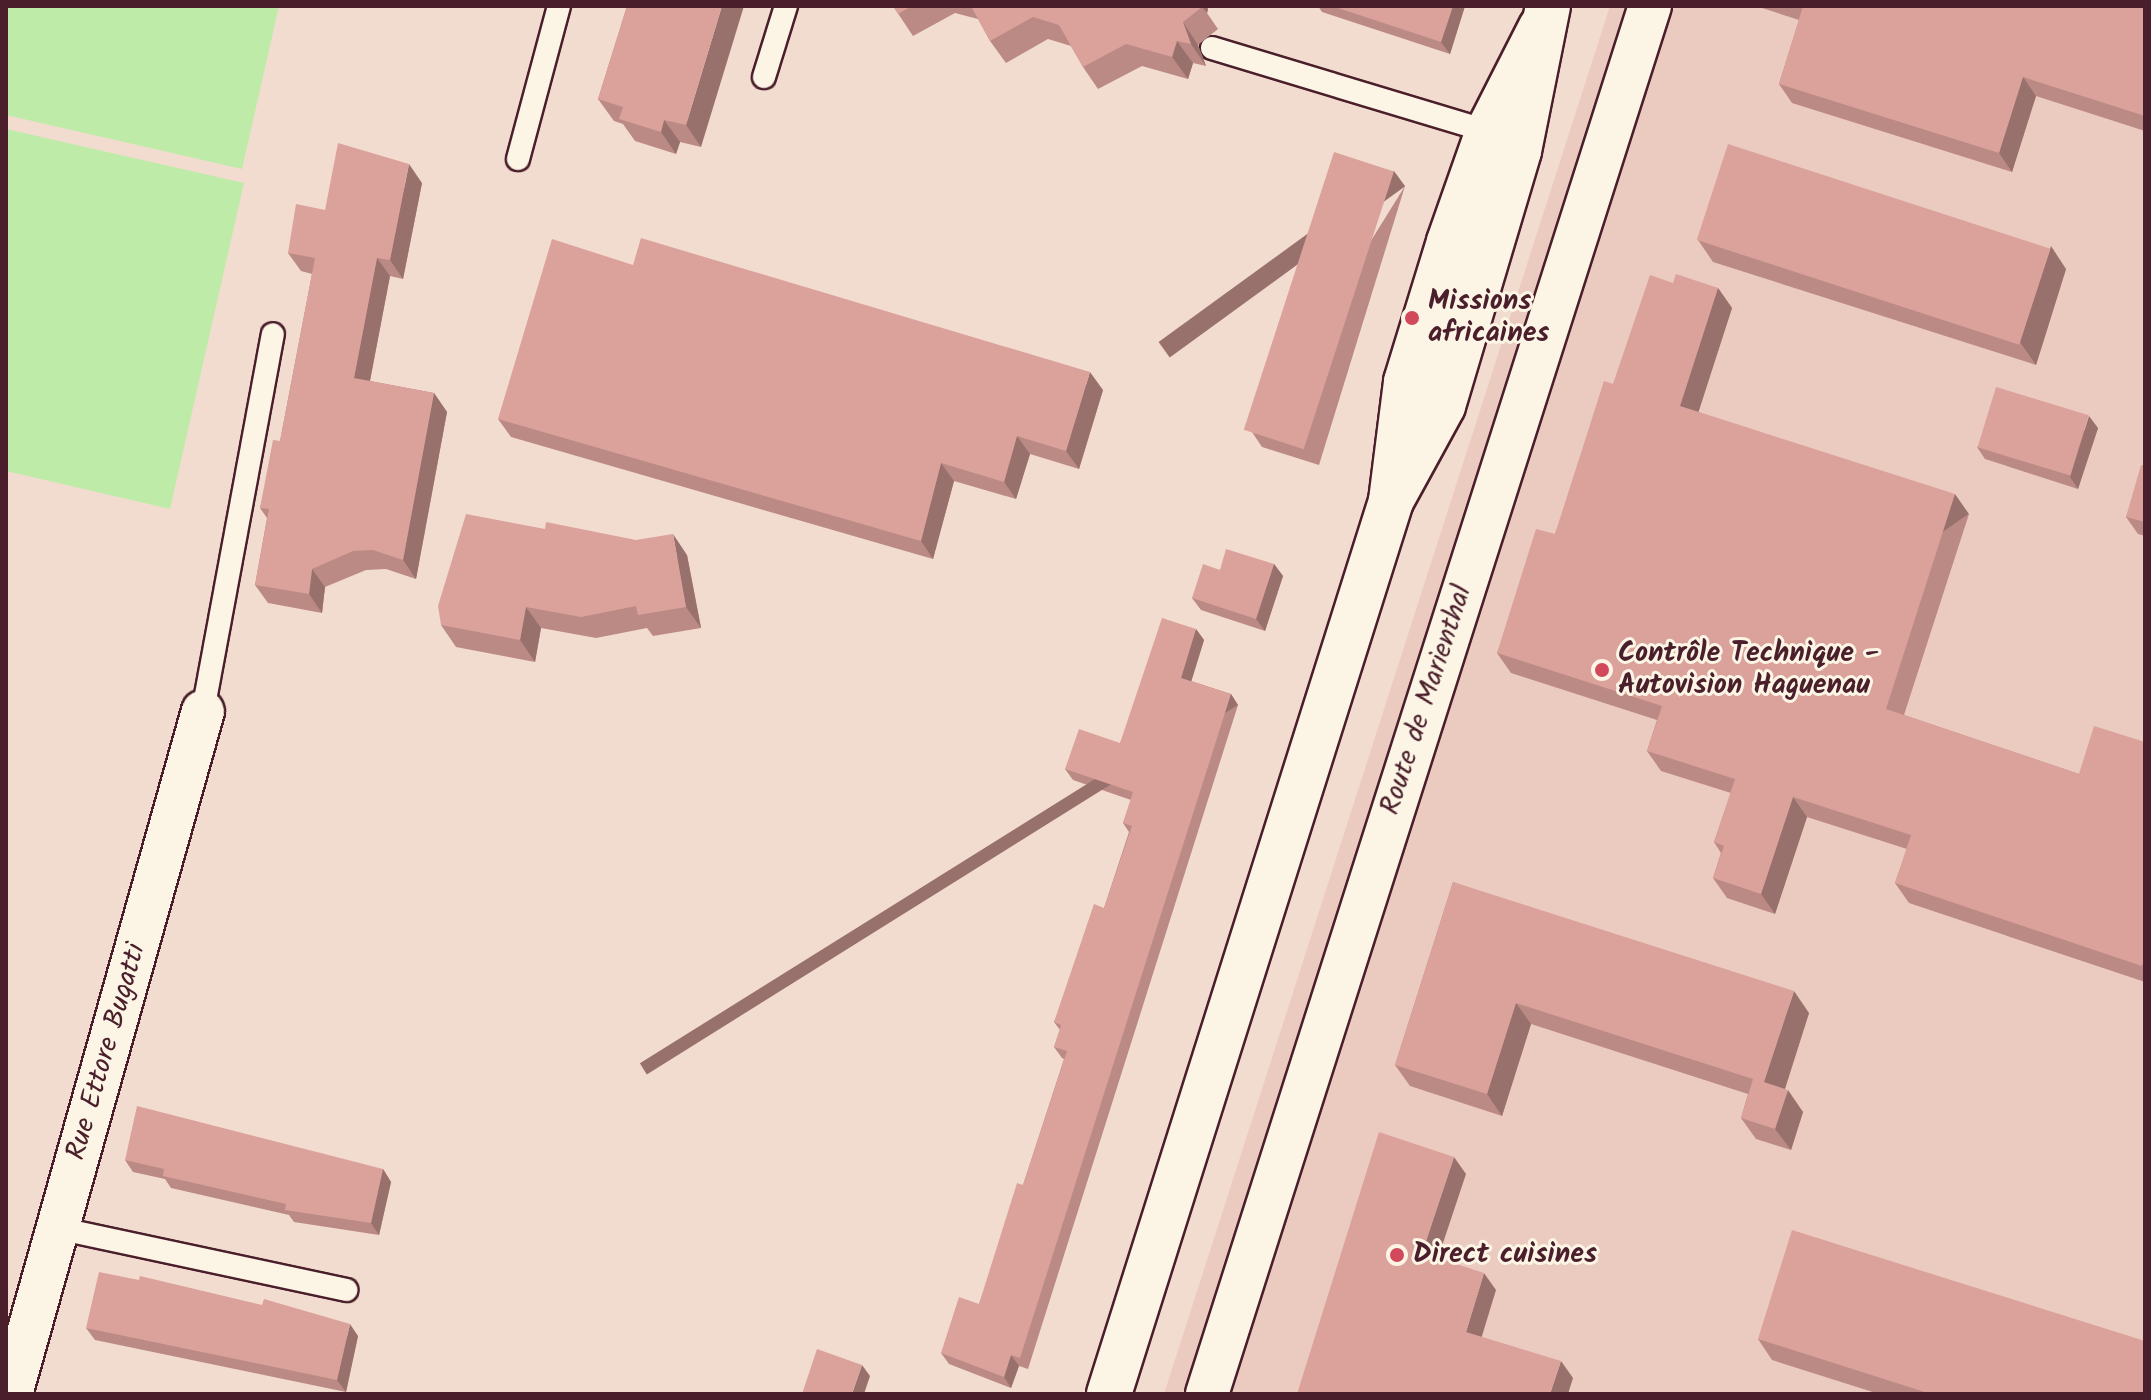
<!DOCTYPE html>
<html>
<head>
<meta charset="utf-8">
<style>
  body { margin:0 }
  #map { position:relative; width:2151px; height:1400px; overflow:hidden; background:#f2dccf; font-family:Kalam,sans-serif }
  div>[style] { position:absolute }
  .built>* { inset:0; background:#ebcabf }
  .green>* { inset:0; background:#bfeba8 }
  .roads { filter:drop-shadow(2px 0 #4a1f2b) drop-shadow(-2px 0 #4a1f2b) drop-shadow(0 2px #4a1f2b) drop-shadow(0 -2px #4a1f2b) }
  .service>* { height:22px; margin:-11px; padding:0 11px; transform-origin:11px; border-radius:11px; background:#fcf5e5 }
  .minor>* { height:42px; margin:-21px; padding:0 21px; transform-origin:21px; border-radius:21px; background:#fcf5e5 }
  .tertiary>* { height:44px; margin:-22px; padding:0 22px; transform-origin:22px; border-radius:22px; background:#fcf5e5 }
  .wall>* { inset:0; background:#bc8a85 }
  .shaded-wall>* { inset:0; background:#99716c; transform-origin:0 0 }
  .building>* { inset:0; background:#dba19b; transform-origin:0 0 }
  .dots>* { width:22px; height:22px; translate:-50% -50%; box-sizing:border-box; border:4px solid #fcf5e5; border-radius:50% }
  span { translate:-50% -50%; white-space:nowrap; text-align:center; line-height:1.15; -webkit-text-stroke:6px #fcf5e5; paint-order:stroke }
  .poi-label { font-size:28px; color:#4a1f2b; font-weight:700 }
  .left { translate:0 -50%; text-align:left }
  .street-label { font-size:28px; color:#4a1f2b }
  .frame { position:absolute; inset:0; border:8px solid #4a1f2b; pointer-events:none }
</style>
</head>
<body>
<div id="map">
  <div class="built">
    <i style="clip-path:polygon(1610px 6px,2145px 6px,2145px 1394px,1164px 1394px)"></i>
  </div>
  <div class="green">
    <i style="clip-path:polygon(6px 6px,279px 6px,242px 169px,6px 115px)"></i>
    <i style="clip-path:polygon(6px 129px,244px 183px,170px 509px,6px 471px)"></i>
  </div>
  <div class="roads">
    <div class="service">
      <i style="left:1212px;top:48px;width:295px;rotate:16.8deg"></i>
      <i style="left:764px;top:77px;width:74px;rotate:-72.8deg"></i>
      <i style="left:518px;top:159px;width:158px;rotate:-75deg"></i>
      <i style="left:203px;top:711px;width:383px;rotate:-79.5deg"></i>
      <i style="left:57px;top:1228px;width:296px;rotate:12.1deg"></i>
    </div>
    <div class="minor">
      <i style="left:11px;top:1394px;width:709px;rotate:-74.3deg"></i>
      <i style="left:1207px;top:1394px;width:1457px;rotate:-72.3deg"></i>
    </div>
    <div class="tertiary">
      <i style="left:1541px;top:27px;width:117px;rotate:117deg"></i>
      <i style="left:1488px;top:131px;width:118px;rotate:109.4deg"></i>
      <i style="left:1449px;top:242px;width:146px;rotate:107.1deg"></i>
      <i style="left:1406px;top:382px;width:120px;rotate:97.2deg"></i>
      <i style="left:1391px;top:501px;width:108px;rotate:-61.3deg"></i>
      <i style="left:1443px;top:406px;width:266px;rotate:-73.4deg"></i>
      <i style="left:1519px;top:151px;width:148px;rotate:-78.7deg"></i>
      <i style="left:1109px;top:1394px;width:936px;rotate:-72.47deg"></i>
    </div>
  </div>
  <div class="wall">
    <i style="clip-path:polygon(627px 6px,701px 147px,680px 142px,676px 154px,635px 141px,623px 124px,614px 121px,598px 99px)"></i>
    <i style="clip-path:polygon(893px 6px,1206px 6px,1208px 9px,1207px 13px,1218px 29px,1198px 45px,1206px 66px,1193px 63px,1188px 79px,1142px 66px,1098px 89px,1083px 67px,1071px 46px,1048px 39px,1006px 63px,990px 41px,978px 19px,955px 13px,913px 36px)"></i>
    <i style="clip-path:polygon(1318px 6px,1465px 6px,1450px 54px,1322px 12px)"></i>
    <i style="clip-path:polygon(1756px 6px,2145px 6px,2145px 131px,2036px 96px,2012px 172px,1792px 103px,1779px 84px,1799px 20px)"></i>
    <i style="clip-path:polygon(422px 183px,403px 279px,390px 276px,370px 381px,434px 393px,447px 412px,416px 579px,386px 569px,366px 570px,325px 587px,322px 613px,268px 603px,255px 585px,267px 518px,260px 508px,280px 441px,312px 274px,301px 271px,288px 253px,325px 210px)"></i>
    <i style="clip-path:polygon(1405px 186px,1319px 465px,1262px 447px,1252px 432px)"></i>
    <i style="clip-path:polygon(1698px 240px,2066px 269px,2036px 365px,1713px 262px)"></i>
    <i style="clip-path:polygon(633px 265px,1103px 390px,1079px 469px,1030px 454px,1016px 499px,954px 481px,933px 559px,511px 437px,498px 419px)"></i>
    <i style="clip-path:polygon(1673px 283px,1718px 288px,1732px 308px,1698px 412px,1969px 514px,1904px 715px,2079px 774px,2145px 742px,2145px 982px,1909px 903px,1895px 883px,1907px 849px,1807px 817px,1775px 914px,1727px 898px,1713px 878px,1721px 853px,1714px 842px,1731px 793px,1661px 771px,1647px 751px,1657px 720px,1511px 673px,1497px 653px,1555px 534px,1613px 384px)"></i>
    <i style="clip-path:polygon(2098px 428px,2078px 489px,1985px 459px,1977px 447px)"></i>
    <i style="clip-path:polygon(2145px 466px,2145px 536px,2138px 534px,2126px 517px)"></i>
    <i style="clip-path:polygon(687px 555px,701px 628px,653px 636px,647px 628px,596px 638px,541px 628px,535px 662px,456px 647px,441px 625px)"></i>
    <i style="clip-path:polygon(1274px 564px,1283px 576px,1265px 631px,1201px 610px,1192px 598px,1220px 570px)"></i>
    <i style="clip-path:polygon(1196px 629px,1204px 640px,1191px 681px,1231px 694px,1238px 705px,1028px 1369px,1019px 1366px,1011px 1388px,949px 1364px,941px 1353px,979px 1304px,1023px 1185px,1064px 1059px,1062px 1058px,1054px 1047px,1060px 1030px,1054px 1022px,1104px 908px,1129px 832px,1123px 823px,1131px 800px,1073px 780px,1065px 769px,1120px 743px)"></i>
    <i style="clip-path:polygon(1453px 882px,1809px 1013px,1785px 1089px,1803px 1112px,1791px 1150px,1756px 1139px,1741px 1118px,1748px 1094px,1531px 1024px,1502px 1116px,1410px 1086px,1395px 1065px)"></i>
    <i style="clip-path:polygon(125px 1160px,383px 1169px,391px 1182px,379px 1235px,294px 1222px,289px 1215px,171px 1188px,165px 1179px,133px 1172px)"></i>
    <i style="clip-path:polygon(86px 1328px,358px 1336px,346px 1392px,95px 1340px)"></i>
    <i style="clip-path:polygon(1758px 1339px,2145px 1394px,1879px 1394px,1772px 1360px)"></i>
  </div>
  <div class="shaded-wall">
    <i style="clip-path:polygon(722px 6px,744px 6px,701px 147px,686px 125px)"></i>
    <i style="clip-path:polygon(1189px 6px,1206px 6px,1208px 9px,1207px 13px,1202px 7px)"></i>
    <i style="clip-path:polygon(1453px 6px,1465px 6px,1450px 54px,1441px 42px)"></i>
    <i style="clip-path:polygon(1183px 22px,1198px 45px,1206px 66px,1191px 44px)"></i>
    <i style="clip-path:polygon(1177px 41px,1193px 63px,1188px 79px,1172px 57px)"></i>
    <i style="clip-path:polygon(2023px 77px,2036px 96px,2012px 172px,1999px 153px)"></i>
    <i style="clip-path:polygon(664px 120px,680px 142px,676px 154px,661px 132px)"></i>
    <i style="clip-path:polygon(409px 164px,422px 183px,403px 279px,390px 260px)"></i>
    <i style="left:1394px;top:171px;width:19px;height:291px;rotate:54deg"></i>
    <i style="clip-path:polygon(2051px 246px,2066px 269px,2036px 365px,2020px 342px)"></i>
    <i style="clip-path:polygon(377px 258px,390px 276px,367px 396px,354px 378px)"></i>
    <i style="clip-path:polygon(1718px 288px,1732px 308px,1694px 426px,1680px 406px)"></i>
    <i style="clip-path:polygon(1090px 372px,1103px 390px,1079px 469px,1066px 451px)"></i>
    <i style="clip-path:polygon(434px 393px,447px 412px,416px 579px,403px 560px)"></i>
    <i style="clip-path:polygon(2089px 416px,2098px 428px,2078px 489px,2070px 477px)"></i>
    <i style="clip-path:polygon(1017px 436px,1030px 454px,1016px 499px,1004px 482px)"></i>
    <i style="clip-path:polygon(941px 463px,954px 481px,933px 559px,921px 541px)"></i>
    <i style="left:1955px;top:494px;width:24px;height:226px;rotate:55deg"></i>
    <i style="clip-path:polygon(673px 534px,687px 555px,701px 628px,686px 607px)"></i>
    <i style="clip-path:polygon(1274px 564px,1283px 576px,1265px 631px,1256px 619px)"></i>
    <i style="clip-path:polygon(312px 569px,325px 587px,322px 613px,309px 594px)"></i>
    <i style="clip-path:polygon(526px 607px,541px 628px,535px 662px,520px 640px)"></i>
    <i style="clip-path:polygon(1196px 629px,1204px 640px,1189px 689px,1181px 678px)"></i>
    <i style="left:1231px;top:694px;width:13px;height:697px;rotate:58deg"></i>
    <i style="clip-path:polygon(1793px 797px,1807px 817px,1775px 914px,1761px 894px)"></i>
    <i style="clip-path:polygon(1794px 991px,1809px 1013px,1780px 1104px,1764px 1082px)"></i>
    <i style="clip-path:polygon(1516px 1003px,1531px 1024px,1502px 1116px,1487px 1094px)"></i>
    <i style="clip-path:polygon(1788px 1090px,1803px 1112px,1791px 1150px,1775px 1129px)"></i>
    <i style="clip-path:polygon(1454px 1157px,1466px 1174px,1434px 1270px,1422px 1253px)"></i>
    <i style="clip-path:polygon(383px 1169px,391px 1182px,379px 1235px,371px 1223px)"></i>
    <i style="clip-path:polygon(1484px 1273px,1496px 1290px,1478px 1349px,1466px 1332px)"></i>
    <i style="clip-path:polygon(350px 1324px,358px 1336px,346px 1392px,337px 1380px)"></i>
    <i style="clip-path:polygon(1011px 1355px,1019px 1366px,1011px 1388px,1004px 1377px)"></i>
    <i style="clip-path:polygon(1561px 1361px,1573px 1378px,1568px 1394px,1550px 1394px)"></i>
    <i style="clip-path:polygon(862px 1365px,870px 1376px,864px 1394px,852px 1394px)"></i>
  </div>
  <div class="building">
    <i style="clip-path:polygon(627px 6px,722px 6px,686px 125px,664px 120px,661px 132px,619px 119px,623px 107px,598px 99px)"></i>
    <i style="clip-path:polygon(893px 6px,912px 6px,898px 14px)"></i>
    <i style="clip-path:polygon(971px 6px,1200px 6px,1202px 7px,1183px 22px,1191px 44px,1177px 41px,1172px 57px,1126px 44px,1083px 67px,1059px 25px,1033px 17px,990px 41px)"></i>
    <i style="clip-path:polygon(1332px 6px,1453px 6px,1441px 42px)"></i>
    <i style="clip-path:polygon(1803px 6px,2145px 6px,2145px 116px,2023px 77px,1999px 153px,1779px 84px)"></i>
    <i style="clip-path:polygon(338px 143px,409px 164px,390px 260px,377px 258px,354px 378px,434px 393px,403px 560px,373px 550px,353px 551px,312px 569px,309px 594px,255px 585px,269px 509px,260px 508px,273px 440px,280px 441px,315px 258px,288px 253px,296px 204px,325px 210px)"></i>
    <i style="left:1728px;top:144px;width:339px;height:101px;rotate:18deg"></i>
    <i style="left:1334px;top:152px;width:63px;height:292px;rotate:18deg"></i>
    <i style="clip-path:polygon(641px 238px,1090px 372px,1066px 451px,1017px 436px,1004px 482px,941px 463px,921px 541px,498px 419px,552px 239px,633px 265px)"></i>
    <i style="clip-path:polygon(1676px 274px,1718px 288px,1680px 406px,1955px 494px,1886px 709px,2079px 774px,2094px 726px,2145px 742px,2145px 957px,2142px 966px,1895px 883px,1911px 835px,1793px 797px,1761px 894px,1713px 878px,1724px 846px,1714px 842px,1735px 779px,1647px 751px,1662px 706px,1497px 653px,1536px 529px,1555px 534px,1604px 381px,1613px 384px,1650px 275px,1673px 283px)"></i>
    <i style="left:1996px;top:387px;width:97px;height:63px;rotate:17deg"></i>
    <i style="clip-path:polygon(2141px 465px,2145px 466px,2145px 522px,2126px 517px)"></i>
    <i style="clip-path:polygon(466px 514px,545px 529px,546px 522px,636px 540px,673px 534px,686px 607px,638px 615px,636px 606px,581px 617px,526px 607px,520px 640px,441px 625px,438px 606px)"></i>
    <i style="clip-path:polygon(1226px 549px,1274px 564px,1256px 619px,1192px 598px,1203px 564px,1220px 570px)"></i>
    <i style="clip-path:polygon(1162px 618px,1196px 629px,1181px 678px,1231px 694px,1020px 1358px,1011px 1355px,1004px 1377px,941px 1353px,959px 1297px,979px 1304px,1017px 1183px,1023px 1185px,1067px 1051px,1054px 1047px,1061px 1025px,1054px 1022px,1094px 904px,1104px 908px,1132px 826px,1123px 823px,1133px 792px,1065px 769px,1079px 729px,1120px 743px)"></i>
    <i style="clip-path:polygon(1453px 882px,1794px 991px,1764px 1082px,1788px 1090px,1775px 1129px,1741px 1118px,1753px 1079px,1516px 1003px,1487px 1094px,1395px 1065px)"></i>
    <i style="clip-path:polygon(137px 1106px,383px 1169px,371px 1223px,285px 1210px,286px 1204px,163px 1176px,164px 1169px,125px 1160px)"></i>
    <i style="clip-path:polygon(1379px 1132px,1454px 1157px,1422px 1253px,1484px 1273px,1466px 1332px,1561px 1361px,1550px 1394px,1297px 1394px)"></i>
    <i style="clip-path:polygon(1792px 1230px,2145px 1341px,2145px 1394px,1931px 1394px,1758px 1339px)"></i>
    <i style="clip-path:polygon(99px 1272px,139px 1280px,140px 1276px,262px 1305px,264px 1299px,350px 1324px,337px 1380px,86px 1328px)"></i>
    <i style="clip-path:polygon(817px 1349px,862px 1365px,852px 1394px,802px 1394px)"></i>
  </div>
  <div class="dots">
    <i style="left:1412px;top:318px;background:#d1495b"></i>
    <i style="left:1602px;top:670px;background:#d1495b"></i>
    <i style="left:1397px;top:1255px;background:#d1495b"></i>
  </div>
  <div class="poi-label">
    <span class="left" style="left:1428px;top:318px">Missions<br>africaines</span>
    <span class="left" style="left:1618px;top:670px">Contrôle Technique -<br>Autovision Haguenau</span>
    <span class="left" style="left:1413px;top:1255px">Direct cuisines</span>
  </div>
  <div class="street-label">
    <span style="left:1427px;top:700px;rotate:-72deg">Route de Marienthal</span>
    <span style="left:107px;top:1052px;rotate:-74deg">Rue Ettore Bugatti</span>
  </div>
  <div class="frame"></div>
</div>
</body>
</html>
